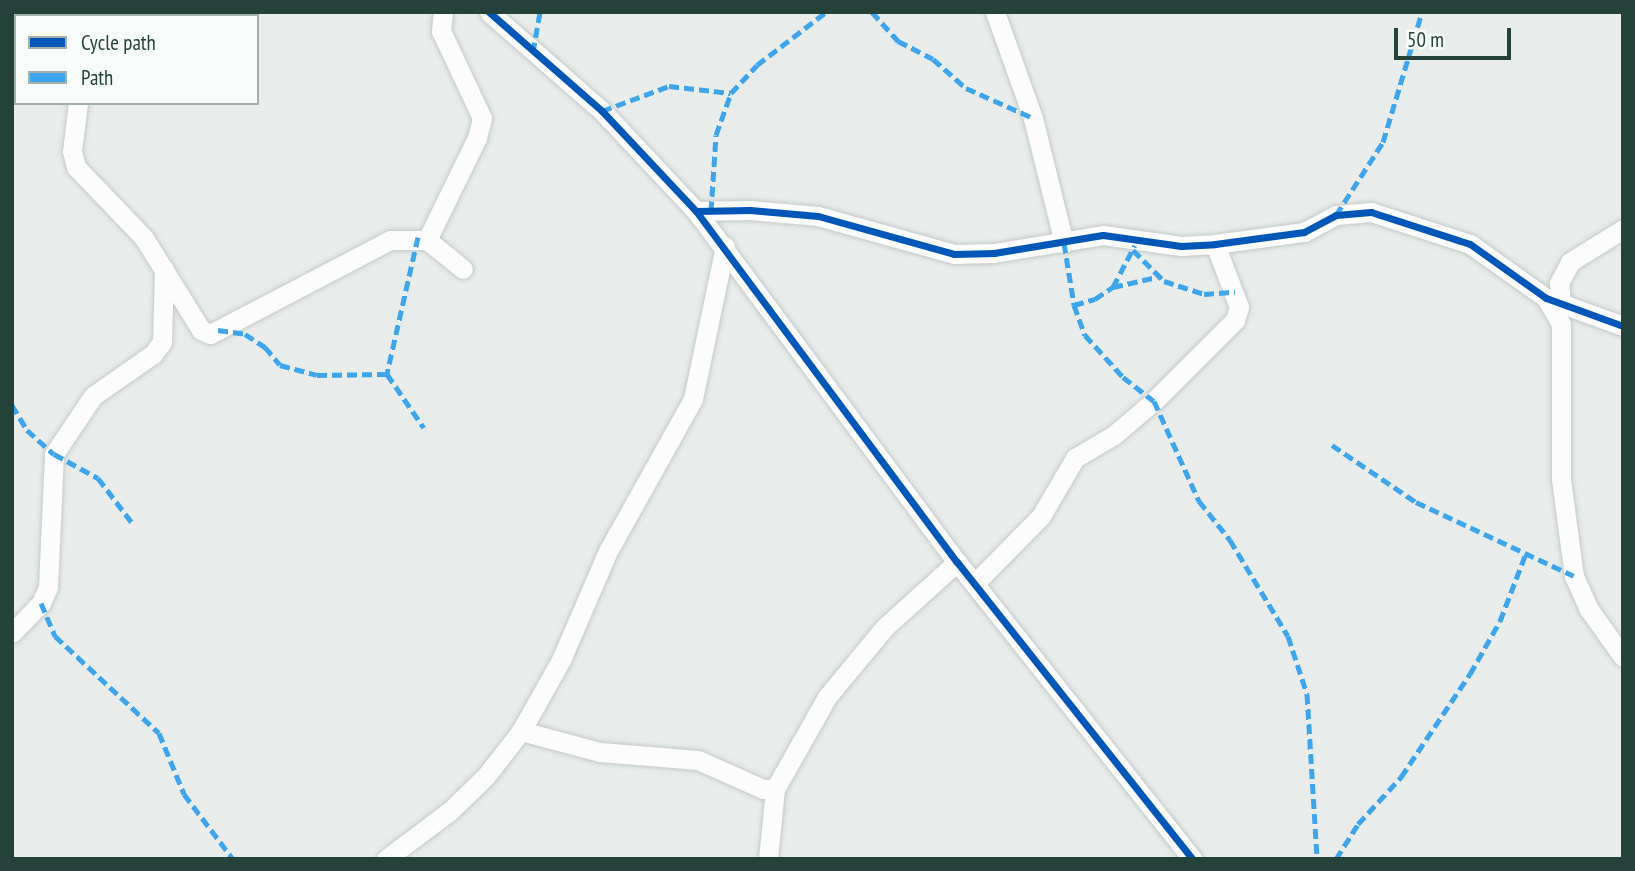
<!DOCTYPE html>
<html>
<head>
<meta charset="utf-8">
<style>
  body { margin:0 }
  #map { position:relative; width:1635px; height:871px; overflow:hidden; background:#e8edeb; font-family:"PT Sans Narrow",sans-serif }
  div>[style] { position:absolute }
  .roads { filter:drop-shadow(0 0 2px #c5cac8) drop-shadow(0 0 2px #c5cac8) }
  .minor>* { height:19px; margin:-9.5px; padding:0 9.5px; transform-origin:9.5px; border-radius:9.5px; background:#fcfcfc }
  .quiet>* { height:5px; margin-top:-2.5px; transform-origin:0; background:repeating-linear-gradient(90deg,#3ea4ec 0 10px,transparent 0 15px) }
  .cycleway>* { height:7px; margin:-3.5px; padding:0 3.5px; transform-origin:3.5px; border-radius:3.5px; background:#0057b8 }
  span { translate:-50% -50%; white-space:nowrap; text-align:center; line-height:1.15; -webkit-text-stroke:7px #f7fbf9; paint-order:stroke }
  .frame { position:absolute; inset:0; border:14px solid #24423a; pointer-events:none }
  .legend { position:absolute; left:14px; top:14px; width:245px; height:91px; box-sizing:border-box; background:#f7fbf9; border:2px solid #a3b1ad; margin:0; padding:9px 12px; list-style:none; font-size:21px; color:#24423a }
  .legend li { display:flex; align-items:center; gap:14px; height:35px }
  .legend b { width:35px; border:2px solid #a3b1ad }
  .scale { position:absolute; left:1394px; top:28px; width:117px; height:32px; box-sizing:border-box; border:4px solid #24423a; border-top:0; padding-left:9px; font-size:21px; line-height:24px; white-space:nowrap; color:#24423a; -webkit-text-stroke:5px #f7fbf9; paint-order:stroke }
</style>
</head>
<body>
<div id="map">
  <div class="roads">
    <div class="minor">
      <i style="left:77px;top:12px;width:4px;rotate:76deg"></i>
      <i style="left:489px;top:12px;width:150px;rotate:41.2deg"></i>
      <i style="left:602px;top:111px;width:137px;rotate:46.8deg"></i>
      <i style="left:696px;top:211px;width:437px;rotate:53.4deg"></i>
      <i style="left:957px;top:562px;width:379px;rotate:51.6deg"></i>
      <i style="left:995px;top:12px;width:113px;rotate:70.3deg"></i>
      <i style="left:1033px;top:118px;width:129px;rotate:76.1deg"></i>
      <i style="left:139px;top:16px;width:4px;rotate:-63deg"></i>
      <i style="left:78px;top:103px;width:48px;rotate:97.1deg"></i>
      <i style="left:72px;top:151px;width:16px;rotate:76deg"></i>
      <i style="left:76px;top:167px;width:98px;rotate:46.2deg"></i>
      <i style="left:144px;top:238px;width:108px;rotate:58.2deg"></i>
      <i style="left:201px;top:330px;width:10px;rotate:24deg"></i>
      <i style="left:210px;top:334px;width:9px;rotate:-27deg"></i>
      <i style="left:218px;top:330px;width:194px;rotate:-27.6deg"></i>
      <i style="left:390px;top:240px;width:37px"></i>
      <i style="left:427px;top:240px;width:46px;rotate:38.9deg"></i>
      <i style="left:696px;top:211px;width:54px;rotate:-1.1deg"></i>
      <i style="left:750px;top:210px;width:68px;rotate:5deg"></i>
      <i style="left:818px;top:216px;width:141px;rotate:15.6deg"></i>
      <i style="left:954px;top:254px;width:40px;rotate:-1.4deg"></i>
      <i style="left:994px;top:253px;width:110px;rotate:-9.4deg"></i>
      <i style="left:1103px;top:235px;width:79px;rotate:8deg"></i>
      <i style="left:1181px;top:246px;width:34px;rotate:-3deg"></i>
      <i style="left:1215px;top:244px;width:90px;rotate:-7.7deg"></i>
      <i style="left:1304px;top:232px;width:36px;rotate:-28deg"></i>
      <i style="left:1336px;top:215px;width:35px;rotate:-5deg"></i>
      <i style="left:1371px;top:212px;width:104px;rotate:17.9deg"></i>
      <i style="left:1470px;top:244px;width:93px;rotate:35.4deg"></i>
      <i style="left:1546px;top:298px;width:82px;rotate:20deg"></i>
      <i style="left:427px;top:240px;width:114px;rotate:-63.9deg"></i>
      <i style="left:477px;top:138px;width:21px;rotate:-76deg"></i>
      <i style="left:482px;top:118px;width:96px;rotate:-115.2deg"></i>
      <i style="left:441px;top:31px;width:19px;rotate:-84deg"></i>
      <i style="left:1546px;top:298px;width:30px;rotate:60deg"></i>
      <i style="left:1561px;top:324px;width:155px;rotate:90deg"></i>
      <i style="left:1561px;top:479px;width:98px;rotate:82.4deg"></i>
      <i style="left:1574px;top:576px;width:35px;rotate:66deg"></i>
      <i style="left:1588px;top:608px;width:60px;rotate:54.5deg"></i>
      <i style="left:1561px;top:304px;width:21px;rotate:-95deg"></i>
      <i style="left:1559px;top:283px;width:24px;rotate:-62deg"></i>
      <i style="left:1570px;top:262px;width:62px;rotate:-31.9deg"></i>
      <i style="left:975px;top:583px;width:94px;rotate:-45.4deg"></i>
      <i style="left:1041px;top:516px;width:67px;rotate:-59.6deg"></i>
      <i style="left:1075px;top:458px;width:45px;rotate:-30.5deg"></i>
      <i style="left:1114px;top:435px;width:52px;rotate:-40.4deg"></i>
      <i style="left:1154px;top:401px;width:115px;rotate:-45deg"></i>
      <i style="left:1235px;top:320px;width:14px;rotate:-73deg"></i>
      <i style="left:1239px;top:307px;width:67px;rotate:-110.9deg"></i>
      <i style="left:12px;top:633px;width:42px;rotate:-46deg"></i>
      <i style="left:41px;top:603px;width:17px;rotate:-66deg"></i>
      <i style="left:48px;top:587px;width:133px;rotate:-87.4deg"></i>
      <i style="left:54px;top:454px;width:70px;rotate:-56.1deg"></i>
      <i style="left:93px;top:396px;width:73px;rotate:-35deg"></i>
      <i style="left:153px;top:354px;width:15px;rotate:-53deg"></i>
      <i style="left:162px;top:342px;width:73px;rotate:-88.4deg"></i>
      <i style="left:521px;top:731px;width:82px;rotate:14.9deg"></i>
      <i style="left:600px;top:752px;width:98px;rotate:4.7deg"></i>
      <i style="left:698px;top:760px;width:71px;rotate:24deg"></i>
      <i style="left:763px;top:789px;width:12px"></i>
      <i style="left:386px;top:859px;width:80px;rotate:-36.9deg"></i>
      <i style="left:450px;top:811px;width:50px;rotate:-44.2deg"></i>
      <i style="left:486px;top:776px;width:57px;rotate:-52.1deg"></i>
      <i style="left:521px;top:731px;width:81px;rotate:-60.6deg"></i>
      <i style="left:561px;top:660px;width:119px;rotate:-66.7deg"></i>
      <i style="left:608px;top:551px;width:174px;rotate:-60.8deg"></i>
      <i style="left:693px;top:399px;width:156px;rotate:-78.2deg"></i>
      <i style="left:768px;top:859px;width:70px;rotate:-84.3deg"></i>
      <i style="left:775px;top:789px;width:106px;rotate:-60.5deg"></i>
      <i style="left:827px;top:697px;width:91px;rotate:-50.4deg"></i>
      <i style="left:885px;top:627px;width:97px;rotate:-42.1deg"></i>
    </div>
  </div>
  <div class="quiet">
    <i style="left:872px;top:12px;width:39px;rotate:48deg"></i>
    <i style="left:898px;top:41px;width:39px;rotate:27deg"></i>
    <i style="left:933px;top:59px;width:44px;rotate:41.3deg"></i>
    <i style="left:966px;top:88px;width:73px;rotate:24.1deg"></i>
    <i style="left:533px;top:52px;width:41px;rotate:-80.1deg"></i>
    <i style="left:602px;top:111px;width:72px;rotate:-20.5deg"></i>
    <i style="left:669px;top:86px;width:62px;rotate:6.4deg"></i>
    <i style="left:711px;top:211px;width:76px;rotate:-86.2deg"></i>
    <i style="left:716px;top:135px;width:45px;rotate:-70.3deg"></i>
    <i style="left:731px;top:93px;width:38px;rotate:-47deg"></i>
    <i style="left:757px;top:65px;width:87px;rotate:-37.5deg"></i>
    <i style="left:1336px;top:215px;width:87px;rotate:-57.2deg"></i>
    <i style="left:1383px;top:142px;width:136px;rotate:-73.3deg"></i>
    <i style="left:418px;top:237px;width:140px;rotate:102.8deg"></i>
    <i style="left:387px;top:374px;width:65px;rotate:55.6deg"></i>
    <i style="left:1064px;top:243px;width:63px;rotate:80.8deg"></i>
    <i style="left:1074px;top:305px;width:32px;rotate:70deg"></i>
    <i style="left:1085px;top:335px;width:57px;rotate:47.9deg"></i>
    <i style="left:1123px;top:377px;width:39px;rotate:38deg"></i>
    <i style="left:1154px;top:401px;width:110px;rotate:65.8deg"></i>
    <i style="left:1199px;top:501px;width:50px;rotate:51.5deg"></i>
    <i style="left:1230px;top:540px;width:112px;rotate:58.9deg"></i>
    <i style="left:1288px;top:636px;width:61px;rotate:71.9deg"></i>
    <i style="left:1307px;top:694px;width:165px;rotate:86.5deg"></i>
    <i style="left:1133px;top:250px;width:44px;rotate:45deg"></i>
    <i style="left:1164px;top:281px;width:42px;rotate:18deg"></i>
    <i style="left:1204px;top:294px;width:31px;rotate:-4deg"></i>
    <i style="left:1113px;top:287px;width:45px;rotate:-12.8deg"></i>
    <i style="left:1074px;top:305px;width:22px;rotate:-16deg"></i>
    <i style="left:1095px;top:299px;width:22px;rotate:-34deg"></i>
    <i style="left:1113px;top:287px;width:47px;rotate:-62.4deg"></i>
    <i style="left:218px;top:330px;width:27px;rotate:8deg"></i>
    <i style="left:245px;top:334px;width:24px;rotate:33deg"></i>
    <i style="left:265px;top:347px;width:23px;rotate:50deg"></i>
    <i style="left:280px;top:365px;width:38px;rotate:15deg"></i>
    <i style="left:317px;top:375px;width:70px;rotate:-0.8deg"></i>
    <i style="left:12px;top:405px;width:29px;rotate:59deg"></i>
    <i style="left:27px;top:430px;width:36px;rotate:42deg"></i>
    <i style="left:54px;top:454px;width:50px;rotate:28.6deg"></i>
    <i style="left:98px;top:478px;width:58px;rotate:52.7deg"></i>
    <i style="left:1332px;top:445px;width:102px;rotate:34.2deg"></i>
    <i style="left:1416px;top:502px;width:174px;rotate:25.1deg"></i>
    <i style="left:41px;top:603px;width:36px;rotate:67deg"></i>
    <i style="left:55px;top:636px;width:142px;rotate:43deg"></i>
    <i style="left:159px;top:733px;width:66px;rotate:67.7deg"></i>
    <i style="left:184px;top:794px;width:81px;rotate:53deg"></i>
    <i style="left:1336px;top:859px;width:41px;rotate:-57.8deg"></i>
    <i style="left:1358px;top:824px;width:64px;rotate:-47.5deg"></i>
    <i style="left:1401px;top:777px;width:124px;rotate:-56.2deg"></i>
    <i style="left:1470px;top:674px;width:61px;rotate:-60.5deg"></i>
    <i style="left:1500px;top:621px;width:70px;rotate:-69deg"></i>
  </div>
  <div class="cycleway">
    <i style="left:489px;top:12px;width:150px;rotate:41.2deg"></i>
    <i style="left:602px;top:111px;width:137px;rotate:46.8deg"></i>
    <i style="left:696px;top:211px;width:437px;rotate:53.4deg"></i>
    <i style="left:957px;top:562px;width:379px;rotate:51.6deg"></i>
    <i style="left:696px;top:211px;width:54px;rotate:-1.1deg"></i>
    <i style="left:750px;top:210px;width:68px;rotate:5deg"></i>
    <i style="left:818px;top:216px;width:141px;rotate:15.6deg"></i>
    <i style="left:954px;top:254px;width:40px;rotate:-1.4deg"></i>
    <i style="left:994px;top:253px;width:110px;rotate:-9.4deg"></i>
    <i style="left:1103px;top:235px;width:79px;rotate:8deg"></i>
    <i style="left:1181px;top:246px;width:34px;rotate:-3deg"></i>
    <i style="left:1215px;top:244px;width:90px;rotate:-7.7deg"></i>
    <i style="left:1304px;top:232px;width:36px;rotate:-28deg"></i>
    <i style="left:1336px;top:215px;width:35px;rotate:-5deg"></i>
    <i style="left:1371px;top:212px;width:104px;rotate:17.9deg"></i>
    <i style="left:1470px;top:244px;width:93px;rotate:35.4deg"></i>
    <i style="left:1546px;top:298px;width:82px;rotate:20deg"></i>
  </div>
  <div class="frame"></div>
  <ul class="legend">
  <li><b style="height:9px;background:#0057b8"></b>Cycle path</li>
  <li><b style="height:9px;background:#3ea4ec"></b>Path</li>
  </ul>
  <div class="scale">50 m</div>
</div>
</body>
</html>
